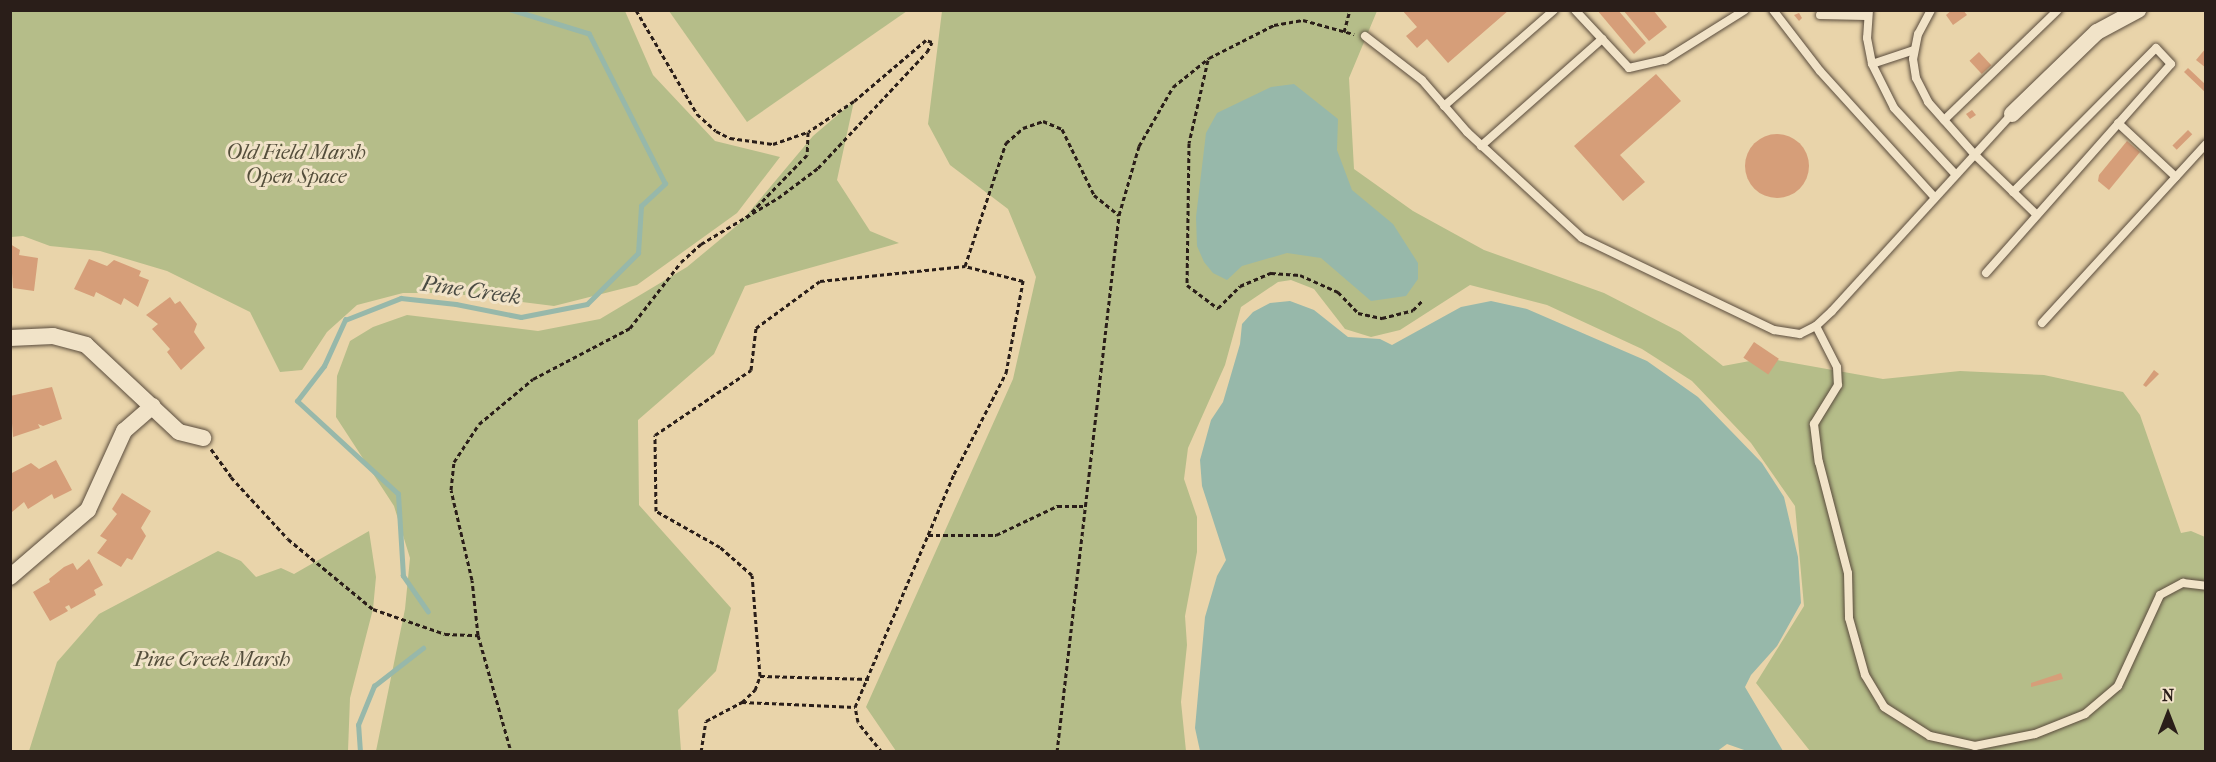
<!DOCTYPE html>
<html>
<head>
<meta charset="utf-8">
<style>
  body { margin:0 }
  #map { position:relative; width:2216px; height:762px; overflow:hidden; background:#e9d4aa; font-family:"IM FELL French Canon",serif }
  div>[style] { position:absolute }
  .green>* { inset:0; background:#b5bd89 }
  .water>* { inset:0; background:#97b8aa }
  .stream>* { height:4.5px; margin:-2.25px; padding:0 2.25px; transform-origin:2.25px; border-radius:2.25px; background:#97b8aa }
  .building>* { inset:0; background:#d69e79; transform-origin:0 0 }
  .round { border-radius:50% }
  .path>* { height:3px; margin-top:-1.5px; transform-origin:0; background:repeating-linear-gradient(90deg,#2a1e19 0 4.5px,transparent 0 7.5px) }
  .roads { filter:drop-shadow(0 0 2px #5a4c3d) drop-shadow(0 0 2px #5a4c3d) }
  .service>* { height:8px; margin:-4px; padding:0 4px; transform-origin:4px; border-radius:4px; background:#f1e3c8 }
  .minor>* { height:16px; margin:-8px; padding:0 8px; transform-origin:8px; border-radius:8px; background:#f1e3c8 }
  span { translate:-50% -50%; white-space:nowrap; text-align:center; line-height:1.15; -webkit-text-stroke:6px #f1e3c8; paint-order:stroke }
  .park-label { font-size:21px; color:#544e3b; font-style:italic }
  .water-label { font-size:22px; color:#4b4c44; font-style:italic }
  .frame { position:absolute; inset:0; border:12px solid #2a1e19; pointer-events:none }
  .north { position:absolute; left:2138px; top:684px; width:60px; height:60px; -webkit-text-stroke:4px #f1e3c8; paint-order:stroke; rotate:0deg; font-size:16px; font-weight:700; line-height:24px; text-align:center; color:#2a1e19 }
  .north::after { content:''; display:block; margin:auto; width:21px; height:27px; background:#2a1e19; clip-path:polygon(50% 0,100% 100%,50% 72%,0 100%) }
</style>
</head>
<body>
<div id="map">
  <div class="green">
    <i style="clip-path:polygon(11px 10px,625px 11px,653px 75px,715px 141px,780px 157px,737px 213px,637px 285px,554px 306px,448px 293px,403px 293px,357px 305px,327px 332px,302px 370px,280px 372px,250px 312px,167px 271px,100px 251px,50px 246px,23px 236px,11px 237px)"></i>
    <i style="clip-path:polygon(669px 11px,907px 11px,747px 122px)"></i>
    <i style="clip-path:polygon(942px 11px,1377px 11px,1349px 78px,1354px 169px,1413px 211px,1484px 250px,1604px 293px,1680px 332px,1723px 366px,1766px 358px,1883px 379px,1960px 371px,2044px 375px,2123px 392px,2140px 415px,2181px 533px,2191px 531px,2205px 537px,2205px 751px,1810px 751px,1756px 683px,1804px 606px,1795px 506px,1751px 443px,1692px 381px,1642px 349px,1547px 305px,1470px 285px,1400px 330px,1371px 337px,1345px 329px,1314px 289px,1291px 280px,1278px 282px,1241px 307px,1225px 365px,1188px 448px,1184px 479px,1197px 517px,1197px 552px,1185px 616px,1187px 645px,1181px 702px,1186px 751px,896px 751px,866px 707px,1013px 379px,1036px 277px,1008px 209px,950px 165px,928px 124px)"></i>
    <i style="clip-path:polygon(854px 101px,837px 180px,870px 231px,899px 243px,745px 286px,714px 354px,638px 420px,639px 505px,731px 608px,716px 671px,678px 710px,681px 751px,376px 751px,405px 609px,410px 558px,394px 506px,336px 417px,337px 376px,350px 341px,373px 327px,407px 315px,538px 331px,600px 319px,687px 267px,740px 223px,813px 136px)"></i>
    <i style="clip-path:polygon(369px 531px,376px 577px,373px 609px,350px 698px,348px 751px,29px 751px,57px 662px,99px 614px,218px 551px,241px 561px,256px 577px,281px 568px,294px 574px)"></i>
  </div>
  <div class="water">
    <i style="clip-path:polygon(1294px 84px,1338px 119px,1337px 150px,1352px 190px,1393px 224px,1418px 263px,1418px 279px,1406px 296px,1371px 301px,1321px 258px,1287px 253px,1242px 266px,1227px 280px,1213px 273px,1204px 262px,1197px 246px,1196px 217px,1206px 133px,1217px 113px,1271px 87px)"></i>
    <i style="clip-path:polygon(1290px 301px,1314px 310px,1348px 337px,1380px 339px,1392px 345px,1461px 307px,1491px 301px,1527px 309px,1647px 361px,1698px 397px,1762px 463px,1784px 497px,1798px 557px,1801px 603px,1777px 646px,1751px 675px,1745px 687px,1783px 751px,1747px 751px,1727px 744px,1716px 752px,1200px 751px,1195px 728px,1205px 617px,1217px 576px,1226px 560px,1202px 486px,1200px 460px,1211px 420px,1223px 402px,1240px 344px,1242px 324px,1253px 312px,1270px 303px)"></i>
  </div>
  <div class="stream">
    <i style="left:428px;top:612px;width:44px;rotate:-124.8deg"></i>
    <i style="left:403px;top:576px;width:82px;rotate:-93.5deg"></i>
    <i style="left:398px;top:494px;width:137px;rotate:-137.4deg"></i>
    <i style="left:297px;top:401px;width:44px;rotate:-52.4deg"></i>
    <i style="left:324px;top:366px;width:51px;rotate:-65.5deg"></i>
    <i style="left:345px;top:320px;width:60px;rotate:-21.4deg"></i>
    <i style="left:401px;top:298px;width:55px;rotate:6.2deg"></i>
    <i style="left:456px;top:304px;width:66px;rotate:11.3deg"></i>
    <i style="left:521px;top:317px;width:67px;rotate:-11.1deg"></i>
    <i style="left:587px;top:304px;width:72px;rotate:-45deg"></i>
    <i style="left:638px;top:253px;width:47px;rotate:-86.3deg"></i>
    <i style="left:641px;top:206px;width:33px;rotate:-43deg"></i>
    <i style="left:665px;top:184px;width:168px;rotate:-116.9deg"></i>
    <i style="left:589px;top:34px;width:82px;rotate:-162.9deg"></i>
    <i style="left:360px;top:752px;width:27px;rotate:-94deg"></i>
    <i style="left:358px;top:725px;width:42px;rotate:-67.7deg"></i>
    <i style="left:374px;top:686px;width:62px;rotate:-37.8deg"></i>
  </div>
  <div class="building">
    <i style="clip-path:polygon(1402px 10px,1509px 10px,1448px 63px,1427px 39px,1417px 48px,1406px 36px,1417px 27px)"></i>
    <i style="clip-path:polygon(1597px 10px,1618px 10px,1646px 43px,1634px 54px)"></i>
    <i style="clip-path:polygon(1623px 10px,1653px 10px,1667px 27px,1649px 41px)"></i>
    <i style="clip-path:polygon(1952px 10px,1963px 10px,1967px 15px,1953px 25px,1946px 15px)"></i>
    <i style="clip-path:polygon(1799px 13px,1802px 18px,1799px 21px,1794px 15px)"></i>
    <i style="clip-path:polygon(2206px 48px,2206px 68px,2196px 60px)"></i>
    <i style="left:1979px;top:52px;width:18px;height:13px;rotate:47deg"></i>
    <i style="clip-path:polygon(2188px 68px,2206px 85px,2206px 93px,2184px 72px)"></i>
    <i style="clip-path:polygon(1656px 74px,1681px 101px,1620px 155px,1645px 182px,1623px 201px,1574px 146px)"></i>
    <i style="clip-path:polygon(1972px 110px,1976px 115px,1970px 119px,1966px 114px)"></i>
    <i style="left:2188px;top:130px;width:6px;height:22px;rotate:45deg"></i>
    <i class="round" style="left:1745px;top:134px;width:64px;height:64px"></i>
    <i style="clip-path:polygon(2127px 141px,2140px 152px,2109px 190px,2098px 181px,2099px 175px)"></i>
    <i style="clip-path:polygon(10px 244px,20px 250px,19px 255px,38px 258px,34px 291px,13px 288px)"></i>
    <i style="clip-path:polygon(89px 259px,107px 266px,114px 260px,141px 271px,139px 276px,149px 280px,138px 307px,124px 298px,121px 305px,96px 292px,94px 297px,74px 289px)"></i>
    <i style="clip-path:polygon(170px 297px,175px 304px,180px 301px,197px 324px,194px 332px,205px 348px,181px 370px,167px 352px,170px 349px,152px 329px,158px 324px,146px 315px)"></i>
    <i style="left:1754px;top:342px;width:30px;height:19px;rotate:34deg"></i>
    <i style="clip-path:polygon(2154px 370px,2159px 374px,2146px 387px,2143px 385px)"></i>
    <i style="clip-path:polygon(52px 387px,62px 419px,43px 426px,38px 424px,40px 428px,13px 437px,10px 396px)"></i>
    <i style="clip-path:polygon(56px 460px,72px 490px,54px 499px,52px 494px,28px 509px,24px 502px,12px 512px,10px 474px,31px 463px,39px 469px)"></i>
    <i style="clip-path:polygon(122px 493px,151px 511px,141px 528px,146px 536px,132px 560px,127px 558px,121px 567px,97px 553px,107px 540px,100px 536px,117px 514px,112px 509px)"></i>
    <i style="clip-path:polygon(89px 559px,103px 585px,94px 590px,96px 595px,71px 609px,69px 605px,65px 607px,68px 611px,50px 621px,33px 592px,50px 582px,49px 579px,64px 567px,73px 563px,77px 570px)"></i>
    <i style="clip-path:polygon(2061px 673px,2063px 679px,2031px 687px,2031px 683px)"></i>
  </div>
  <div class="path">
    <i style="left:636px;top:10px;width:121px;rotate:59.6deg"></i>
    <i style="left:697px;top:114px;width:25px;rotate:42deg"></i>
    <i style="left:716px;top:131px;width:16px;rotate:27deg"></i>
    <i style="left:730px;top:138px;width:43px;rotate:7.9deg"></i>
    <i style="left:773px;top:144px;width:37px;rotate:-19deg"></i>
    <i style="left:808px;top:132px;width:23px;rotate:92deg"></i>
    <i style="left:807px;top:155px;width:88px;rotate:134.1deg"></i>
    <i style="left:1344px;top:32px;width:23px;rotate:-75deg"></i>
    <i style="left:1208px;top:60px;width:85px;rotate:102.9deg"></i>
    <i style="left:1189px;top:143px;width:142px;rotate:90.8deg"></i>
    <i style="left:1187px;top:285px;width:39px;rotate:37deg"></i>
    <i style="left:1218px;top:308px;width:31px;rotate:-45deg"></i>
    <i style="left:1240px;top:286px;width:34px;rotate:-23deg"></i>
    <i style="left:1271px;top:273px;width:29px;rotate:4deg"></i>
    <i style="left:1300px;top:275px;width:42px;rotate:24.1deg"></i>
    <i style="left:1338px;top:292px;width:29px;rotate:46deg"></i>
    <i style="left:1358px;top:313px;width:25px;rotate:12deg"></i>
    <i style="left:1382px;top:318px;width:32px;rotate:-14deg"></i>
    <i style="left:1413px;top:310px;width:13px;rotate:-45deg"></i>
    <i style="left:211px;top:449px;width:34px;rotate:54deg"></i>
    <i style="left:231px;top:477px;width:84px;rotate:47.4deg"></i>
    <i style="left:288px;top:539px;width:110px;rotate:39.5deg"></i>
    <i style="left:373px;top:609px;width:76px;rotate:19.1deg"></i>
    <i style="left:445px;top:634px;width:33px;rotate:2deg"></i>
    <i style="left:478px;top:635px;width:122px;rotate:74.2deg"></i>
    <i style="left:928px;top:535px;width:68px"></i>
    <i style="left:996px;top:535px;width:68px;rotate:-25.4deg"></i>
    <i style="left:1057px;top:506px;width:26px"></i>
    <i style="left:478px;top:635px;width:55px;rotate:-96.2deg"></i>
    <i style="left:472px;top:580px;width:92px;rotate:-103.1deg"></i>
    <i style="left:451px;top:490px;width:28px;rotate:-84deg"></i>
    <i style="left:454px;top:462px;width:45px;rotate:-56.7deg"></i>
    <i style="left:479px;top:424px;width:70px;rotate:-39.8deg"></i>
    <i style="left:533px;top:379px;width:110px;rotate:-27.7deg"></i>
    <i style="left:630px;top:328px;width:83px;rotate:-52.3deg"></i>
    <i style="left:681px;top:262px;width:27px;rotate:-42deg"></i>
    <i style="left:701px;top:244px;width:90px;rotate:-30.9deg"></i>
    <i style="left:778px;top:198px;width:50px;rotate:-36.9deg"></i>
    <i style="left:818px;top:168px;width:159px;rotate:-46.8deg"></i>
    <i style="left:927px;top:52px;width:11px;rotate:-63deg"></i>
    <i style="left:932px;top:42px;width:6px;rotate:-162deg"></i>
    <i style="left:926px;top:40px;width:94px;rotate:139.7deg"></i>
    <i style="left:854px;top:101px;width:55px;rotate:146deg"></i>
    <i style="left:760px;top:676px;width:109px;rotate:1.6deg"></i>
    <i style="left:742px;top:702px;width:113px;rotate:2.5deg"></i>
    <i style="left:701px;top:752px;width:31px;rotate:-81deg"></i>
    <i style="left:706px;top:721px;width:41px;rotate:-27.8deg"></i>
    <i style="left:742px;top:702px;width:18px;rotate:-43deg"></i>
    <i style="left:755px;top:690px;width:15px;rotate:-70deg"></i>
    <i style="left:760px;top:676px;width:101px;rotate:-94.5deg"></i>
    <i style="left:752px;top:575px;width:43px;rotate:-138.8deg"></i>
    <i style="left:720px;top:547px;width:73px;rotate:-150.6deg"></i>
    <i style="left:656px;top:511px;width:76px;rotate:-90.8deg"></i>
    <i style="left:655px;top:435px;width:116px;rotate:-34.1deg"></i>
    <i style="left:751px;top:370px;width:42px;rotate:-83.2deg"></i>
    <i style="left:756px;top:328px;width:79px;rotate:-36.3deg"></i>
    <i style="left:820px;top:281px;width:146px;rotate:-5.9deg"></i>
    <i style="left:965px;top:266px;width:130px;rotate:-71.6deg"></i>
    <i style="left:1006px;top:143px;width:23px;rotate:-41deg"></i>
    <i style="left:1023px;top:128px;width:21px;rotate:-19deg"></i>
    <i style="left:1043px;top:121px;width:21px;rotate:23deg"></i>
    <i style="left:1062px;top:129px;width:73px;rotate:64.1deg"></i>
    <i style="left:1094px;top:195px;width:32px;rotate:39deg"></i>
    <i style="left:882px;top:752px;width:38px;rotate:-129deg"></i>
    <i style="left:858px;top:722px;width:15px;rotate:-101deg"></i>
    <i style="left:855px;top:707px;width:253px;rotate:-67deg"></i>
    <i style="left:954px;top:474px;width:114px;rotate:-62.8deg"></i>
    <i style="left:1006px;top:373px;width:94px;rotate:-79.5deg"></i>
    <i style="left:1023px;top:281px;width:60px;rotate:-165.5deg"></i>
    <i style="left:1057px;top:752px;width:541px;rotate:-83.41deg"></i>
    <i style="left:1119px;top:215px;width:72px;rotate:-73.8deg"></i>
    <i style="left:1139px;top:146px;width:68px;rotate:-60deg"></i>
    <i style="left:1173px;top:87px;width:46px;rotate:-38.9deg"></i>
    <i style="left:1209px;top:58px;width:73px;rotate:-26.9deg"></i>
    <i style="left:1274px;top:25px;width:29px;rotate:-10deg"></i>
    <i style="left:1303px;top:20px;width:53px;rotate:15.4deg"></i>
  </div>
  <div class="roads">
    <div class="service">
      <i style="left:1575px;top:10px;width:79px;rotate:47deg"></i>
      <i style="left:1629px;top:68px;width:37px;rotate:-13deg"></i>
      <i style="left:1665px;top:60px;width:94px;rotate:-32deg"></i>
      <i style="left:1773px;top:10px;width:77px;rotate:52.4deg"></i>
      <i style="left:1820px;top:71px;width:171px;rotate:47.8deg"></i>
      <i style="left:1869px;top:10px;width:28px;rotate:94deg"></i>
      <i style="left:1867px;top:38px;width:26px;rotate:79deg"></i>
      <i style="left:1872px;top:64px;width:49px;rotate:63.4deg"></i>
      <i style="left:1894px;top:108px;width:91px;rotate:47.2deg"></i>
      <i style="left:1931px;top:10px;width:27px;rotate:118deg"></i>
      <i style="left:1918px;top:34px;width:25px;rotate:101deg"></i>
      <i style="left:1913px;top:59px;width:19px;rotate:81deg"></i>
      <i style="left:1916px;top:78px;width:27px;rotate:63deg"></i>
      <i style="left:1928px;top:102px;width:71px;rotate:48.4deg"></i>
      <i style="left:1975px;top:155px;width:86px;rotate:44.1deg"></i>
      <i style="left:1820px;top:15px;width:46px;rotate:1.2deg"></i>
      <i style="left:1365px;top:36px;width:72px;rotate:37.7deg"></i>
      <i style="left:1422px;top:80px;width:69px;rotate:49.1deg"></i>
      <i style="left:1467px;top:132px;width:156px;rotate:42.7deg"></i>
      <i style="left:1582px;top:238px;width:213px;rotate:25.6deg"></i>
      <i style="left:1774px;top:330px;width:26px;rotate:9deg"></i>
      <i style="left:1800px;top:334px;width:18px;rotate:-27deg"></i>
      <i style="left:1816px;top:326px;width:22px;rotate:-43deg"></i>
      <i style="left:1832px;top:311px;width:267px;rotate:-47.6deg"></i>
      <i style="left:1872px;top:64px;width:44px;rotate:-18.4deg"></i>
      <i style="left:1444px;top:106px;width:146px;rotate:-41.1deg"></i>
      <i style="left:1944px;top:120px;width:158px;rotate:-44deg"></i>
      <i style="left:2118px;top:123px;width:79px;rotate:43deg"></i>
      <i style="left:1481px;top:146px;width:162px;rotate:-41.5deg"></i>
      <i style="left:1986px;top:273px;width:279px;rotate:-48.5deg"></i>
      <i style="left:2171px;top:64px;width:22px;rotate:-133deg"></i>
      <i style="left:2156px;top:48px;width:203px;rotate:134.8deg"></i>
      <i style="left:2042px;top:323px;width:243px;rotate:-47.5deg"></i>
      <i style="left:1816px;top:326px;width:46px;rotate:62.9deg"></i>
      <i style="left:1837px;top:367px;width:18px;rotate:87deg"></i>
      <i style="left:1838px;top:385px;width:46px;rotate:121.6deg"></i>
      <i style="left:1814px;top:424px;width:38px;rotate:83deg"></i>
      <i style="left:1819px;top:462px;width:115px;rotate:75.4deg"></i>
      <i style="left:1848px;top:573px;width:45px;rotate:88.7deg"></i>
      <i style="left:1849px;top:618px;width:59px;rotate:74.3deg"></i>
      <i style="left:1865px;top:675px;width:37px;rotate:59deg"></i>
      <i style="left:1884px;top:707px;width:54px;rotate:32.2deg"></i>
      <i style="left:1930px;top:736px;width:46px;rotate:12.5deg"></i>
      <i style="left:1975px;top:746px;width:61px;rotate:-11.3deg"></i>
      <i style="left:2035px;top:734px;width:54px;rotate:-21.8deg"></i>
      <i style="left:2085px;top:714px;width:43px;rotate:-40.3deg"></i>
      <i style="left:2118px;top:686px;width:100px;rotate:-65.2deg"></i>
      <i style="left:2160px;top:595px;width:26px;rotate:-28deg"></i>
      <i style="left:2183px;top:583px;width:23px;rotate:7deg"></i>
    </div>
    <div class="minor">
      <i style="left:2012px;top:114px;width:118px;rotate:-44deg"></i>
      <i style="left:2097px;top:32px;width:47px;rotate:-28.2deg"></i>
      <i style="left:10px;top:338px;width:43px;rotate:-2.7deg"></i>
      <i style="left:53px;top:336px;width:34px;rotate:15deg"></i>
      <i style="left:86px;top:345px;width:127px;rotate:43.1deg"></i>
      <i style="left:179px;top:432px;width:25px;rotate:14deg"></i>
      <i style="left:10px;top:577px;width:103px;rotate:-40.7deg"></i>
      <i style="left:88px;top:510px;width:87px;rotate:-65.5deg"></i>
      <i style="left:124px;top:431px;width:38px;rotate:-41deg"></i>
    </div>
  </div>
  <div class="park-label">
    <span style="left:296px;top:164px">Old Field Marsh<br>Open Space</span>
    <span style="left:212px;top:659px">Pine Creek Marsh</span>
  </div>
  <div class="water-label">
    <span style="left:471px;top:291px;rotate:8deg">Pine Creek</span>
  </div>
  <div class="frame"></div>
  <div class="north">N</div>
</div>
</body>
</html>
